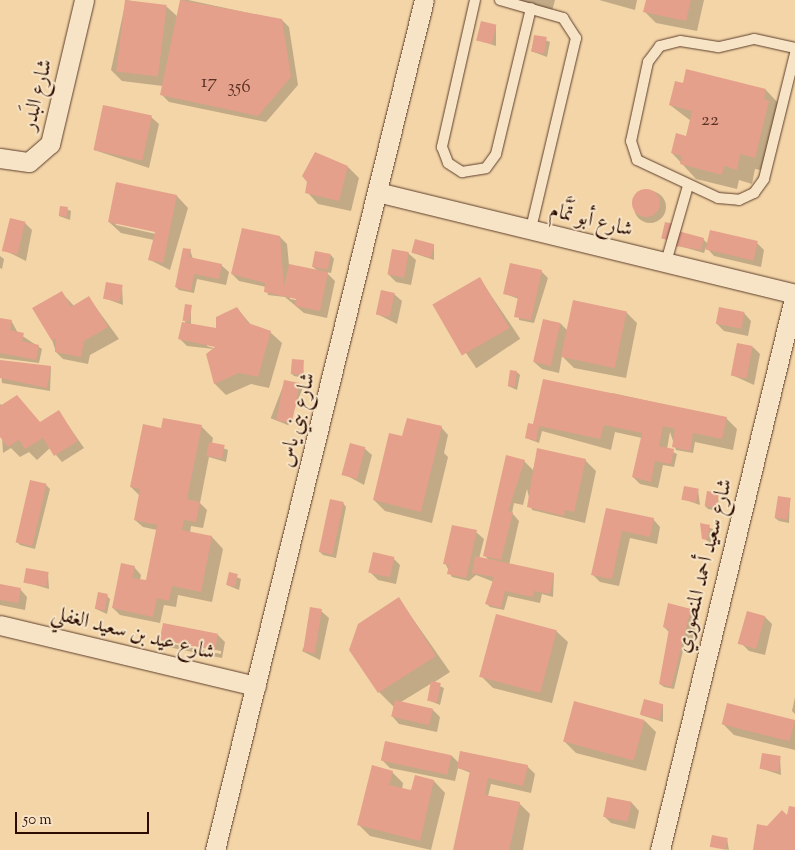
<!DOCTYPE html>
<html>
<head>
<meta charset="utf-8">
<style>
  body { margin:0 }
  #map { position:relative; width:795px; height:850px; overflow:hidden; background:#f3d5a8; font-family:"Sorts Mill Goudy",Amiri,serif }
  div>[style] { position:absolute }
  .shadow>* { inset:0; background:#0003; transform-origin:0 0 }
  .round { border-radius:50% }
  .building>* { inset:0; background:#e4a08b; transform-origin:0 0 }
  .roads { filter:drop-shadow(0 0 1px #5e3e2b) drop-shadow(0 0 1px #5e3e2b) }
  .service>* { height:10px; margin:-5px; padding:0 5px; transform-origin:5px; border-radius:5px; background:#f7e4c6 }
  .minor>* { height:19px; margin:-9.5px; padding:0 9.5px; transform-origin:9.5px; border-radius:9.5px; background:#f7e4c6 }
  span { translate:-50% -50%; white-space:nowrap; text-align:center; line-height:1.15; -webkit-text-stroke:4px #f7e4c6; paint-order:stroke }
  .number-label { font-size:19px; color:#5a3124 }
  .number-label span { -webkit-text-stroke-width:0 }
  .street-label { font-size:21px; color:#2c0c01 }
  .scale { position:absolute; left:15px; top:812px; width:134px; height:22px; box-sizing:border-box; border:2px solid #2c0c01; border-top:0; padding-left:6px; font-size:15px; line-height:18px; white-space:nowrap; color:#2c0c01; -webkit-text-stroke:4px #f7e4c6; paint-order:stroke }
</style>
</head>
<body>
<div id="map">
  <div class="shadow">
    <i style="clip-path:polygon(126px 0,167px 7px,178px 17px,181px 0,188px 0,282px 20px,289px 27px,298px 85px,266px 122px,169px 102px,161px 94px,163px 86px,122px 81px,111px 70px)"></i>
    <i style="clip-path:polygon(517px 0,555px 0,552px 11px)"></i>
    <i style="clip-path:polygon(599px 0,637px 0,635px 10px)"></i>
    <i style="clip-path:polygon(647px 0,704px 0,697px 31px,656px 23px,644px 11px)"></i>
    <i style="clip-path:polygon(496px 26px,496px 46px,478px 40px)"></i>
    <i style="clip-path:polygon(535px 36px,550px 42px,547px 57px,531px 51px)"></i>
    <i style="clip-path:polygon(766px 90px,780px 105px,770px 172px,755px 169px,752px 184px,739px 180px,737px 189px,696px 179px,672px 153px,687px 137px,691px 121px,670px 105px)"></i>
    <i style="clip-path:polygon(151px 117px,159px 124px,149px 168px,94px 150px)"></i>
    <i style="clip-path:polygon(348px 167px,359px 178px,351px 211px,318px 204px,307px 192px)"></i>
    <i style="clip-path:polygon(evenodd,117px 184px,177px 196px,188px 208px,170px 270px,150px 260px,154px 240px,121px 233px,109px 222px,117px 184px,116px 223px,156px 231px,156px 234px,116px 225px,116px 223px)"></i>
    <i class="round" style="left:634px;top:191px;width:32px;height:32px"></i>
    <i style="clip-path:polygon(61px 207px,71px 211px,70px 220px,59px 216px)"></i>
    <i style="clip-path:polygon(25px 223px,32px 230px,26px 261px,4px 250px)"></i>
    <i style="clip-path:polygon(evenodd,280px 237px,287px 244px,289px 265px,318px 271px,313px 267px,331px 255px,334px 259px,331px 273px,326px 272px,335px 281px,327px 318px,304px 313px,285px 297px,268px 295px,266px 287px,239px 281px,232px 274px,280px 237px,290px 296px,302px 301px,290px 299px,290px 296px)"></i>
    <i style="clip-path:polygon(703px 239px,708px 244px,757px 243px,764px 250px,761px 267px,714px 256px,706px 247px,704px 253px,676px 245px)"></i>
    <i style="clip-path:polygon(434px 245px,434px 260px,413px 253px)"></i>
    <i style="clip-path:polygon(190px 250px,193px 259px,221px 265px,229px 272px,226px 285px,197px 279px,194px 293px,179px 290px,176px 287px)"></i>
    <i style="clip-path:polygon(408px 253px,416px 260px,411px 285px,396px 282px,389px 275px)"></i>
    <i style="clip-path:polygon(0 256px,4px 259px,2px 269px,0 268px)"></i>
    <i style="clip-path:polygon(541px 271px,548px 278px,534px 323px,519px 320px,519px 299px,505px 294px)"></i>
    <i style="left:480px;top:279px;width:72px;height:53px;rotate:56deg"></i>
    <i style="clip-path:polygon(122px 287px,123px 305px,104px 298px)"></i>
    <i style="clip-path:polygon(61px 292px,74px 306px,89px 298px,119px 339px,90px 355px,88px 364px,63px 359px,56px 352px,52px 340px)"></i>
    <i style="clip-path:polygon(394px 294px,402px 301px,397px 324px,377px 314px)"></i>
    <i style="clip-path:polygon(evenodd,191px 307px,191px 325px,216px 330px,237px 308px,252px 326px,270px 332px,282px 343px,269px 388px,251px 384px,226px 395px,215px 384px,207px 354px,214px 349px,187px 346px,179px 338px,191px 307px,207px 344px,221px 347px,220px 350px,207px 346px,207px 344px)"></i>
    <i style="clip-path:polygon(626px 312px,637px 323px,626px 378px,574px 368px,562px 356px,559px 373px,542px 369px,534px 362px,544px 320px,561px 324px,568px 331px)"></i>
    <i style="clip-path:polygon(744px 313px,751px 321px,748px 336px,724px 331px,717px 324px)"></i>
    <i style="clip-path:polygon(0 319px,12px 322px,18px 333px,42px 349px,39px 363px,0 358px)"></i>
    <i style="clip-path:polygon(753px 347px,760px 354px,754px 385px,732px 375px)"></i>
    <i style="clip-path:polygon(0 361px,51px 367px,50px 391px,2px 383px)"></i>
    <i style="clip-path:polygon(303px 362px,304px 378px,294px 376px,291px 373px)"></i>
    <i style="clip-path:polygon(517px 372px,520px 375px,517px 390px,508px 386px)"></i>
    <i style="left:285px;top:381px;width:19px;height:40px;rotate:21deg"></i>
    <i style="clip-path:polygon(612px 393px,726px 418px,737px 429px,733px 450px,695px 442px,693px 453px,676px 450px,670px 432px,667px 449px,677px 454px,674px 467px,663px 465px,658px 488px,640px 484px,633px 477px,642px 438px,615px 432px,611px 450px,542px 431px,539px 443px,526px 438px,535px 424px)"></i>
    <i style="clip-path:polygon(0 404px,40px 424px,59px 412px,84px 448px,62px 462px,50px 448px,37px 460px,29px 452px,20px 457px,11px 448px,3px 453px)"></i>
    <i style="clip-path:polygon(202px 427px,213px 438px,212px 444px,228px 450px,226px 462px,209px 457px,200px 503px,207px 510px,203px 528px,191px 526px,190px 533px,212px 537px,223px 549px,212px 602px,178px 595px,176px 607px,164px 605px,160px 623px,120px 615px,113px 608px,134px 567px,141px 575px,140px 580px,147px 582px,157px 530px,143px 527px,135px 520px,140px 496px,131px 487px,162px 430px)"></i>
    <i style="clip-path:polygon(441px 427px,448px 435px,444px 453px,448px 457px,432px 523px,385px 511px,374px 500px,406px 438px)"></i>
    <i style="clip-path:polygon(364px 448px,372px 455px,364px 485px,344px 474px)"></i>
    <i style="clip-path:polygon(538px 450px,585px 460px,596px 471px,585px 523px,532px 510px,527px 489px,523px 505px,514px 503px,512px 513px,519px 521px,509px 565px,554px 575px,553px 597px,542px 594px,540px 603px,508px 596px,504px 610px,490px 607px,487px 604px,490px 589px,495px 590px,494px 582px,476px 575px,469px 581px,452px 577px,445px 563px,476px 532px,484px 539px,479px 559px,490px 561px,485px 556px,524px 461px,533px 470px)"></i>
    <i style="clip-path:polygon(46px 485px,50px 489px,35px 549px,20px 545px,17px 542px)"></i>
    <i style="clip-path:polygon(698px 490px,700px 505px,683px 499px)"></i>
    <i style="clip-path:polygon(718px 494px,719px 511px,708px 509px,705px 506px)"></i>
    <i style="clip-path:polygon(790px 499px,789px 523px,779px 521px,775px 518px)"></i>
    <i style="clip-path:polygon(343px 503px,346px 507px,336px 558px,323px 555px,320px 552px)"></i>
    <i style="clip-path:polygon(607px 509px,653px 519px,660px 527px,657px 544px,630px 538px,619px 586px,600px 582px,592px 574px)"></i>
    <i style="clip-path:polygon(702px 525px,713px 529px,711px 543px,703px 538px)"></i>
    <i style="clip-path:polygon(393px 558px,400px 565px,396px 584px,378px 580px,370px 572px)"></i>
    <i style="clip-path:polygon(48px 573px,49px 589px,25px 582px)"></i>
    <i style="clip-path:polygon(230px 574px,241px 579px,239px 590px,227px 585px)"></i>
    <i style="clip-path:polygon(0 585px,20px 589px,27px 597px,25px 610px,0 605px)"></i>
    <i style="clip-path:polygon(107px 596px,110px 599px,107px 614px,96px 609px)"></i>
    <i style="clip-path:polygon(399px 599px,450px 672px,433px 683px,444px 688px,440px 705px,428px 700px,432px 683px,401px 702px,433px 710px,440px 717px,437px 732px,399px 724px,392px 716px,394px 707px,379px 692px)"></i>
    <i style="clip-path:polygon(691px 610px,698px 617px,693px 639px,686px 638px,674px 689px,664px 687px,660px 684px,670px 633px,664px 627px)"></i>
    <i style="clip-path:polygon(321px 611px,329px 618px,320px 660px,302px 651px)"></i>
    <i style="clip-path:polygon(765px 617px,772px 624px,765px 655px,749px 651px,741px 643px)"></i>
    <i style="clip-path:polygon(556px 631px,568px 642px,552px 703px,493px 688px,482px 677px)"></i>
    <i style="clip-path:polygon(evenodd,218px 635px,225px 642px,222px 658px,168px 647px,161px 640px,218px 635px,168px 641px,221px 651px,221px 654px,168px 643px,168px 641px)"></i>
    <i style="clip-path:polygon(795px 697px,795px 714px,792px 711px)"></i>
    <i style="clip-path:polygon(663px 705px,663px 722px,641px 715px)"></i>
    <i style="clip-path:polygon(645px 721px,656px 732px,646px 771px,576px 753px,565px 742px)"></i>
    <i style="clip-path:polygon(795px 721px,795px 750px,734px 735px,723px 724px)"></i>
    <i style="clip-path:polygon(452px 756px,459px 763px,527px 766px,535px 774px,531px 793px,491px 784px,488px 796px,519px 803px,530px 814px,523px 850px,455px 850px,471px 773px,458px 768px,455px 781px,390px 768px,382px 760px)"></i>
    <i style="clip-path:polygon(780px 757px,781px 775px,760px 768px)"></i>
    <i style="clip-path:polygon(392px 772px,403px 783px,402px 790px,412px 792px,416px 777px,434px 781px,445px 793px,431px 850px,370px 836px,359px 825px)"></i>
    <i style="clip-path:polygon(608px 798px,632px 803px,639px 811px,635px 829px,611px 823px,604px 816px)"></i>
    <i style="clip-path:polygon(727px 839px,729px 850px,711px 846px)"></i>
  </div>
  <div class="building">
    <i style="left:125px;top:0;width:42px;height:72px;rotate:7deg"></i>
    <i style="clip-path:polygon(180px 0,282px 19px,291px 77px,258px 116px,160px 95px)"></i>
    <i style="clip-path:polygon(646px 0,691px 0,686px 21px,643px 12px)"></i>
    <i style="left:481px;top:21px;width:16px;height:20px;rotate:14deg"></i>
    <i style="left:534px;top:35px;width:13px;height:17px;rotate:9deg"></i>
    <i style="clip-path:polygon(686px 69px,766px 89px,764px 99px,769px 101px,755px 158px,740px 154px,737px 170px,724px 166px,722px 175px,680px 164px,682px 156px,671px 153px,676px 133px,686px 136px,692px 111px,669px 105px,675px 81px,683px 83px)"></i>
    <i style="left:103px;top:105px;width:50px;height:46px;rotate:12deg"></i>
    <i style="clip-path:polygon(315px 152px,348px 166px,339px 201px,305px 193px,307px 182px,302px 176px)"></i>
    <i style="clip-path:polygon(116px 182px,177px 195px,163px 263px,148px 260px,155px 232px,108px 222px)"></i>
    <i class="round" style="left:632px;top:189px;width:28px;height:28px"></i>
    <i style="left:60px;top:206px;width:8px;height:10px;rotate:7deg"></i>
    <i style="left:10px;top:218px;width:16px;height:34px;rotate:14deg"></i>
    <i style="left:665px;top:222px;width:9px;height:17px;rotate:13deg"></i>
    <i style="clip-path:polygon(242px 228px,280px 236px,284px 287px,289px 264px,328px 272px,320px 311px,295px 306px,296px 299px,264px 292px,265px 283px,231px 274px)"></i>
    <i style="left:710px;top:230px;width:49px;height:20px;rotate:13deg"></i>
    <i style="clip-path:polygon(678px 231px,704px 238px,701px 250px,675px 246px)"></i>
    <i style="left:415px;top:239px;width:20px;height:14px;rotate:15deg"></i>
    <i style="clip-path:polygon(183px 248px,191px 249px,189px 257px,222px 264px,219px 279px,194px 274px,191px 291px,175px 287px)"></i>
    <i style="left:392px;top:249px;width:17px;height:26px;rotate:10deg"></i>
    <i style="left:315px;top:251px;width:16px;height:16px;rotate:11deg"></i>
    <i style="clip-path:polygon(510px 263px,542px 270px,531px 320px,514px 317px,518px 297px,503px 294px)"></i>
    <i style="left:480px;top:277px;width:59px;height:55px;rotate:60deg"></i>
    <i style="left:106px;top:282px;width:17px;height:17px;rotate:10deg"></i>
    <i style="left:381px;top:290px;width:14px;height:25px;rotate:12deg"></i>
    <i style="clip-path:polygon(62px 291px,71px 307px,89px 296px,108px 327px,84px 341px,81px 357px,55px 352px,56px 338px,52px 341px,32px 308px)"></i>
    <i style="left:573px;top:300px;width:55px;height:58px;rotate:12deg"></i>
    <i style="left:185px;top:304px;width:7px;height:17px;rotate:8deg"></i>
    <i style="clip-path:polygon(237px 307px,248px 323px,271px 331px,258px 377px,239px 373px,214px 384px,206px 354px,215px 347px,178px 339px,182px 322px,216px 328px,216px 317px)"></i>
    <i style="left:719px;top:307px;width:26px;height:17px;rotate:11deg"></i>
    <i style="clip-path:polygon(0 318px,12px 320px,10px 330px,24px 333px,22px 341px,39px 345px,36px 360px,0 353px)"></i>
    <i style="left:543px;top:319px;width:18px;height:44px;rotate:13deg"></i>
    <i style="left:737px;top:343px;width:16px;height:33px;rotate:11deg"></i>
    <i style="left:292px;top:359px;width:12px;height:15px;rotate:5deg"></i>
    <i style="clip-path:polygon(0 360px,51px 366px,47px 388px,0 378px)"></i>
    <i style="left:510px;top:370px;width:7px;height:16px;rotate:8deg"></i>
    <i style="clip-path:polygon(543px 379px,727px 417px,722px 439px,693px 433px,690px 451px,672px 447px,675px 429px,663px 426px,659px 446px,674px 449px,671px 464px,655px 461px,651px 482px,632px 477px,642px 433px,604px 425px,600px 439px,539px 426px,536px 441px,525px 438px,528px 423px,533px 424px)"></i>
    <i style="left:284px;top:380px;width:16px;height:41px;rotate:11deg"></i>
    <i style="clip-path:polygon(17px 395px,40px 422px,59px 410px,78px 441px,54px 456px,43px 438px,25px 449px,19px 440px,8px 447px,0 437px,0 406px)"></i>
    <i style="clip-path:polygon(163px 418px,202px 425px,187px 499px,200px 502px,196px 522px,184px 520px,182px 530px,212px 536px,201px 592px,172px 586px,169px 601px,157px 598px,153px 617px,112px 608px,121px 563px,135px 566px,132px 578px,146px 580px,157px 525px,134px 520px,140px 489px,130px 487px,143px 424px,161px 428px)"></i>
    <i style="clip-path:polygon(407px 418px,442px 426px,421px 512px,373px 500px,389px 433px,402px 436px)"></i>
    <i style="left:209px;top:442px;width:16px;height:14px;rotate:11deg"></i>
    <i style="left:350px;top:443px;width:16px;height:33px;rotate:15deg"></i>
    <i style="clip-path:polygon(537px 448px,586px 459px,574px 512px,565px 510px,564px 516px,527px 507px)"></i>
    <i style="clip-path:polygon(506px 455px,525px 460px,508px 511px,513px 512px,501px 560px,483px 556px)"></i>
    <i style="left:30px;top:480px;width:17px;height:64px;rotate:13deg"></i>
    <i style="left:684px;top:486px;width:15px;height:14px;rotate:11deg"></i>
    <i style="left:707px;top:491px;width:12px;height:15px;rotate:9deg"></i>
    <i style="left:778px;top:496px;width:13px;height:22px;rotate:9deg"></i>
    <i style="left:330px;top:499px;width:14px;height:54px;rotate:12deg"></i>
    <i style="clip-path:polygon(606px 508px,654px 518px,650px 537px,622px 531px,612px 579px,591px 575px)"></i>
    <i style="clip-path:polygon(700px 523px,710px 525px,707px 540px,702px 539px)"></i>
    <i style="clip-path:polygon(452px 525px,477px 530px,466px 578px,447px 574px,449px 565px,443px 564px)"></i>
    <i style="left:373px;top:552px;width:22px;height:21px;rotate:13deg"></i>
    <i style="clip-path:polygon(475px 556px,554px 573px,550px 594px,534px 591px,533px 597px,505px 591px,501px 608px,485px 604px,494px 577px,472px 573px)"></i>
    <i style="left:26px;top:568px;width:23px;height:15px;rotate:10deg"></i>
    <i style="left:229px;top:572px;width:9px;height:13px;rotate:13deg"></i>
    <i style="clip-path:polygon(0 584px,21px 588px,18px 603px,0 600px)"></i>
    <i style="left:98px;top:592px;width:10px;height:17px;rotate:11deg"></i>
    <i style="clip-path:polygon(399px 597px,436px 656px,378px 693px,349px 650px,358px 624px)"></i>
    <i style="clip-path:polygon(668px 603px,691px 609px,671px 687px,659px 684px,669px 629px,663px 627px)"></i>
    <i style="left:310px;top:607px;width:12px;height:45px;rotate:9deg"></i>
    <i style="left:747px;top:611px;width:19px;height:34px;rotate:16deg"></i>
    <i style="left:496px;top:614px;width:63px;height:65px;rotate:15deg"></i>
    <i style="left:163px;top:623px;width:56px;height:17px;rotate:11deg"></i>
    <i style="left:431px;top:681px;width:10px;height:20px;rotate:11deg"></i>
    <i style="left:644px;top:699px;width:20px;height:16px;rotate:15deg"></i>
    <i style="left:395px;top:700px;width:39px;height:17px;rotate:13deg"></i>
    <i style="left:574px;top:701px;width:73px;height:42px;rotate:15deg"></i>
    <i style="left:727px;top:703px;width:70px;height:22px;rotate:14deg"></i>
    <i style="left:385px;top:741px;width:68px;height:20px;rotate:12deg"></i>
    <i style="clip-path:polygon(460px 751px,528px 765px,523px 786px,488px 778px,485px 795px,520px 802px,509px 850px,453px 850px,470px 771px,457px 768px)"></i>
    <i style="left:762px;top:753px;width:19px;height:16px;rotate:9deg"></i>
    <i style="clip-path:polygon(372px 765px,393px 771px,389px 785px,411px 790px,415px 775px,434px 780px,420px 841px,357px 825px)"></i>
    <i style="left:607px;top:797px;width:25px;height:20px;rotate:11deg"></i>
    <i style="clip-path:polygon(789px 806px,795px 807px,795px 850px,753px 850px,757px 824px,767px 826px,782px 810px,787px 815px)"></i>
    <i style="left:712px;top:835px;width:16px;height:12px;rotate:11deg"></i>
  </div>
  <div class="roads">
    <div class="service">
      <i style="left:475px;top:0;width:151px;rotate:102.7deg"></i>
      <i style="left:442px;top:147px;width:17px;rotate:69deg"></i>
      <i style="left:448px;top:163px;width:17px;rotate:33deg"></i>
      <i style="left:462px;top:172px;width:24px;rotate:-9deg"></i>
      <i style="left:486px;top:168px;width:17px;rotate:-54deg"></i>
      <i style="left:496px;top:154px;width:150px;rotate:-76.5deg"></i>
      <i style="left:500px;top:0;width:66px;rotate:15.9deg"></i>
      <i style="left:563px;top:18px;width:24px;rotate:57deg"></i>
      <i style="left:576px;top:38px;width:196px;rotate:103.3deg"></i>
      <i style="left:795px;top:48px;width:42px;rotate:-167.6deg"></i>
      <i style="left:754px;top:39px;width:37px;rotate:167deg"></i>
      <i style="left:718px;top:47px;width:38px;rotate:-171deg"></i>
      <i style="left:680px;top:41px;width:21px;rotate:166deg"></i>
      <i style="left:660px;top:46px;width:20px;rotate:127deg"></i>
      <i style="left:648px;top:62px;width:81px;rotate:102.1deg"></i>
      <i style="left:631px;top:141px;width:20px;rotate:72deg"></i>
      <i style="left:637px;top:160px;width:89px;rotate:25.1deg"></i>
      <i style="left:718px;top:198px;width:21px;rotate:5deg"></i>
      <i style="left:739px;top:200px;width:17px;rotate:-25deg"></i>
      <i style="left:754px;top:193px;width:17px;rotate:-54deg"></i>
      <i style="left:764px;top:179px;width:129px;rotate:-76.1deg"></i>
      <i style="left:666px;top:262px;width:79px;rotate:-73.9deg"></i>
    </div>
    <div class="minor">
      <i style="left:0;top:158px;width:29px;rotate:8deg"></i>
      <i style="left:29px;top:162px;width:28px;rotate:-41deg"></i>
      <i style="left:50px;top:144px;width:148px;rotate:-76.7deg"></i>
      <i style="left:377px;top:192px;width:430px;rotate:13.7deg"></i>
      <i style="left:0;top:625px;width:263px;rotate:13.4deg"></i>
      <i style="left:215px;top:850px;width:875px;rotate:-76.19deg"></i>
      <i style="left:660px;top:850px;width:572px;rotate:-76.35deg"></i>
    </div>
  </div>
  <div class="number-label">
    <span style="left:209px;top:83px">17</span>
    <span style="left:239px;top:88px">356</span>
    <span style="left:710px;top:121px">22</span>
  </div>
  <div class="street-label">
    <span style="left:38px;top:95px;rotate:-76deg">شارع البَدر</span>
    <span style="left:591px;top:221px;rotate:14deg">شارع أبو تَمَّام</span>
    <span style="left:298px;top:420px;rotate:-76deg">شارع بني ياس</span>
    <span style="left:705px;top:566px;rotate:-76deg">شارع سعيد أحمد المنصوري</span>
    <span style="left:133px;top:634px;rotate:14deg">شارع عيد بن سعيد الغفلي</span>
  </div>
  <div class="scale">50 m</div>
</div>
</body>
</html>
